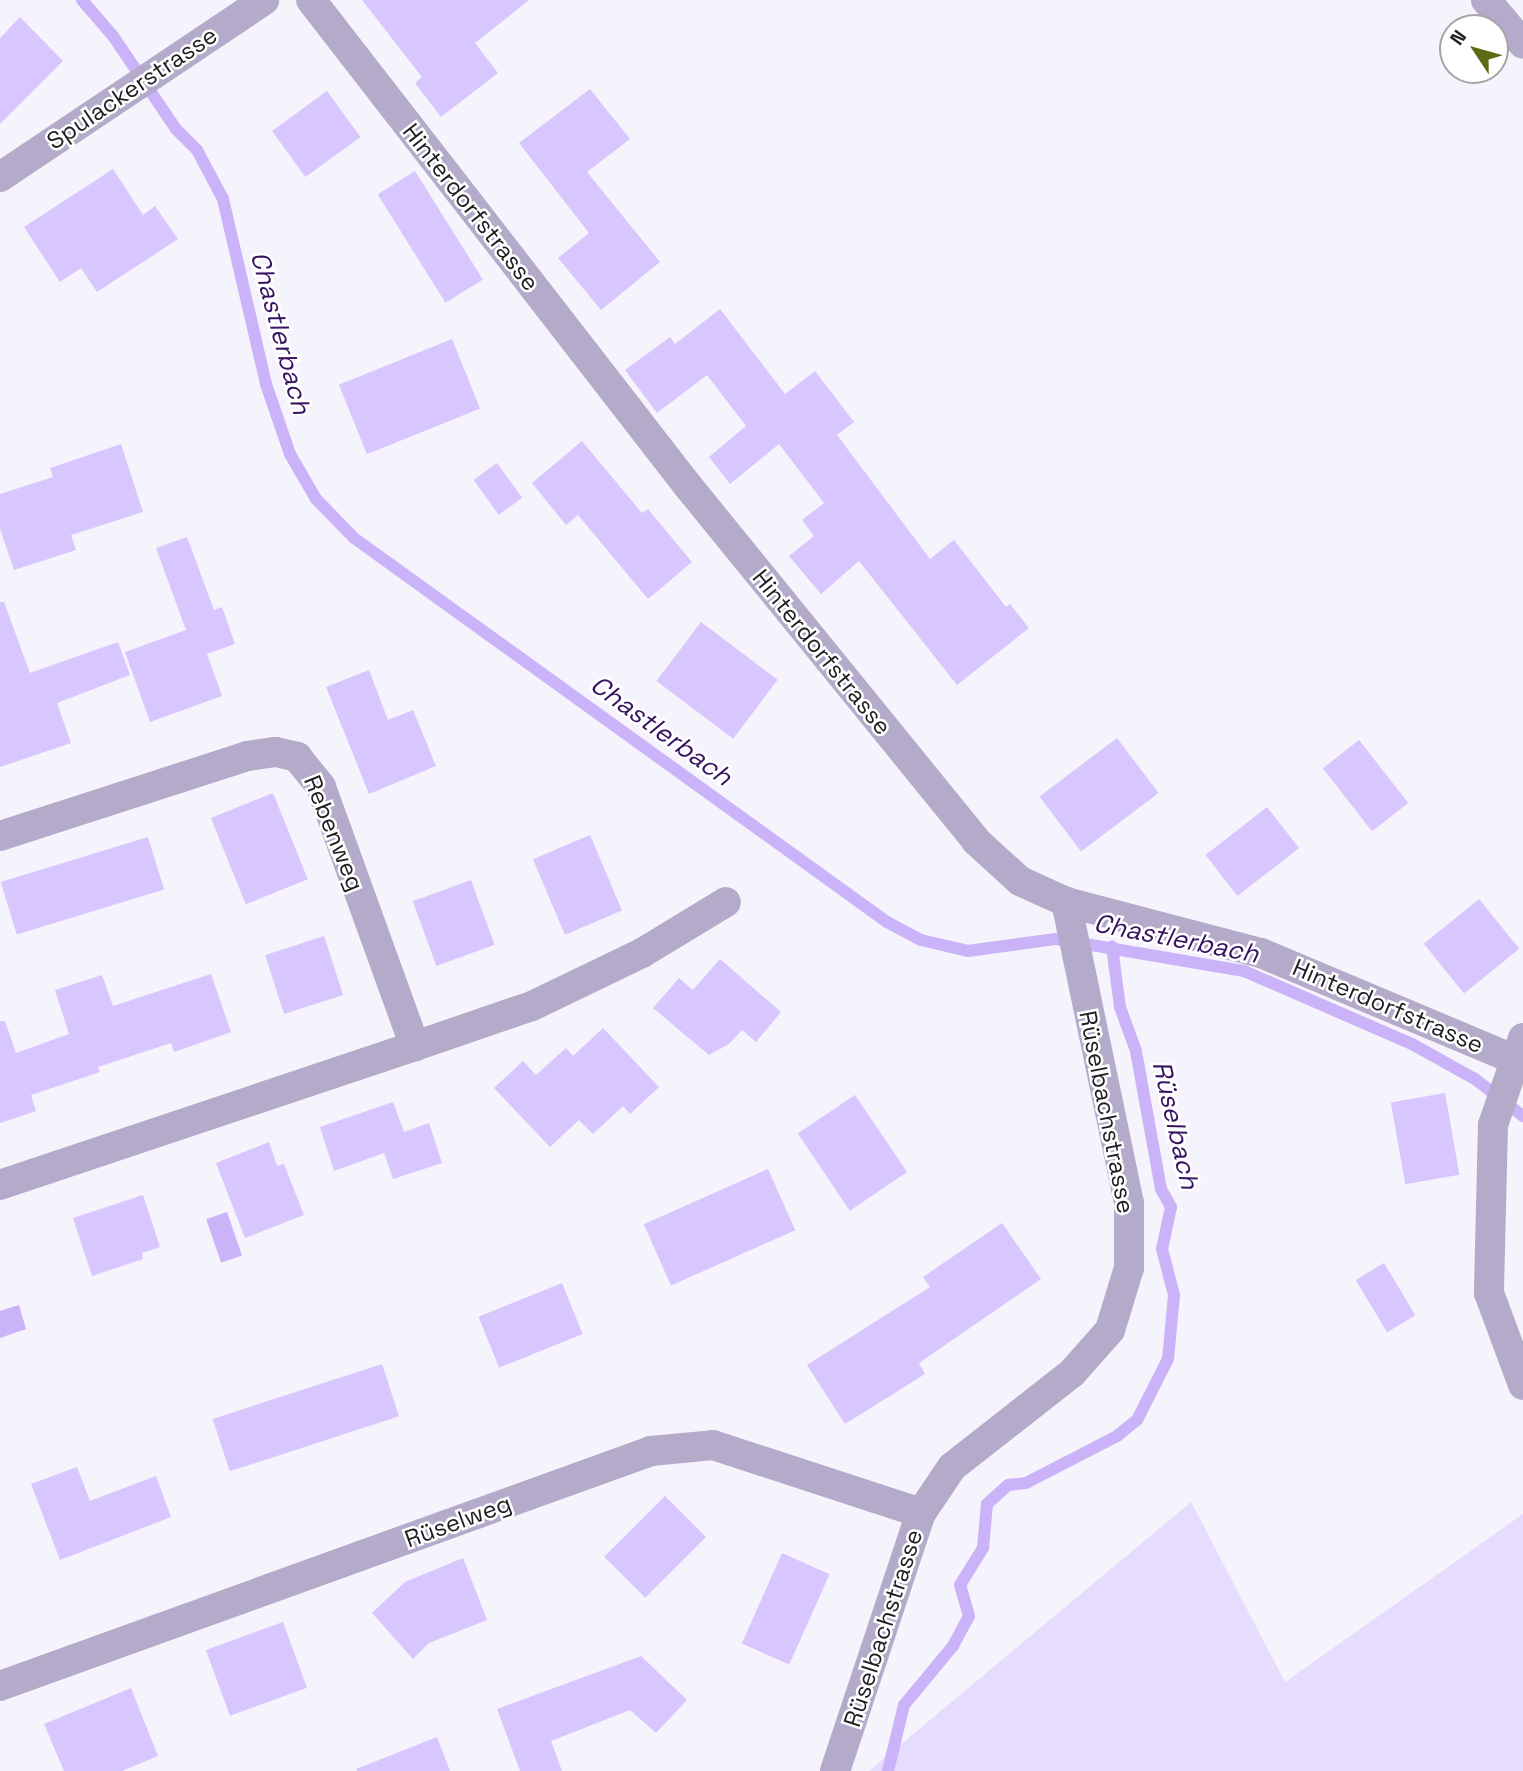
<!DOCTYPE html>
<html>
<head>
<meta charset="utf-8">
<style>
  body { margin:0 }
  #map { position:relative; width:1523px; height:1771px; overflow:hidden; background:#f5f3fb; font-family:"Space Grotesk",sans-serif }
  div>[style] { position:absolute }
  .green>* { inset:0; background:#e6dcfe }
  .water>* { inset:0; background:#cab3f9; transform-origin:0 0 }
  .stream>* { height:12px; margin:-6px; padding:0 6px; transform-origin:6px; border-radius:6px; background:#cab3f9 }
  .building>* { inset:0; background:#d8c6ff; transform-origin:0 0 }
  .street>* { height:30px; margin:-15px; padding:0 15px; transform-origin:15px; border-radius:15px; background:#b4aac9 }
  span { translate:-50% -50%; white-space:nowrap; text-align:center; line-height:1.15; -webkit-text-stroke:5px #fff; paint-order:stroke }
  .street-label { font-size:24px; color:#1e1d20 }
  .water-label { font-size:26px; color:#361260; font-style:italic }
  .north { position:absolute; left:1439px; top:14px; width:70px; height:70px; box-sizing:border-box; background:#fff; border:2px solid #a5a5a6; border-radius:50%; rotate:306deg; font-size:19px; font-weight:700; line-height:28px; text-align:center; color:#1e1d20 }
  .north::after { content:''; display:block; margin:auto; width:24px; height:32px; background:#5b6a13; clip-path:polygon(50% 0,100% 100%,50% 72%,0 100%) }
</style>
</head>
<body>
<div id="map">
  <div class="green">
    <i style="clip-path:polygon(1191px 1502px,1285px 1682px,1523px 1514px,1523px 1771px,869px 1771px)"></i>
  </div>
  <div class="water">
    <i style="left:227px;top:1212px;width:46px;height:22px;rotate:71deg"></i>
    <i style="clip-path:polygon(19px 1305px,26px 1329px,0 1338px,0 1311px)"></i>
  </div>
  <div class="stream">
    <i style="left:82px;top:0;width:48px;rotate:49.3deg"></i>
    <i style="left:113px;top:36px;width:112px;rotate:55.9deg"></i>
    <i style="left:176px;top:129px;width:30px;rotate:45deg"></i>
    <i style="left:197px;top:150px;width:55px;rotate:62deg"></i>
    <i style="left:223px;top:199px;width:190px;rotate:76.9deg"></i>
    <i style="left:266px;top:384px;width:74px;rotate:71.1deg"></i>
    <i style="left:290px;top:454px;width:52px;rotate:60deg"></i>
    <i style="left:316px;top:499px;width:54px;rotate:45.7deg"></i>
    <i style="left:354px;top:538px;width:657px;rotate:35.77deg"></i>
    <i style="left:887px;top:922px;width:38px;rotate:28deg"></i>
    <i style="left:921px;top:940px;width:48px;rotate:13.2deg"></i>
    <i style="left:968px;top:951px;width:89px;rotate:-7.8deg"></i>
    <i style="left:1056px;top:939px;width:191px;rotate:9.7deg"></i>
    <i style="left:1244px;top:971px;width:183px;rotate:23.5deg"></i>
    <i style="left:1412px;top:1044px;width:72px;rotate:29.1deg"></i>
    <i style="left:1475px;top:1079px;width:61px;rotate:37.6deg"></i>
    <i style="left:888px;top:1771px;width:68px;rotate:-76.4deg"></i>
    <i style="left:904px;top:1705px;width:77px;rotate:-50.3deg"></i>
    <i style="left:953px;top:1646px;width:34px;rotate:-62deg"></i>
    <i style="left:969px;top:1616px;width:32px;rotate:-106deg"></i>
    <i style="left:960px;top:1585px;width:44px;rotate:-58.1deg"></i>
    <i style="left:983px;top:1548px;width:44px;rotate:-84.8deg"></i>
    <i style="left:987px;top:1504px;width:28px;rotate:-42deg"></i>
    <i style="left:1008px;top:1485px;width:18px;rotate:-6deg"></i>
    <i style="left:1026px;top:1483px;width:102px;rotate:-27.3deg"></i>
    <i style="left:1117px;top:1436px;width:26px;rotate:-39deg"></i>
    <i style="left:1137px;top:1420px;width:68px;rotate:-63.1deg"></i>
    <i style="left:1168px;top:1359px;width:64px;rotate:-84.6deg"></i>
    <i style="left:1174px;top:1295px;width:48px;rotate:-104.6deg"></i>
    <i style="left:1162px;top:1249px;width:43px;rotate:-77.9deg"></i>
    <i style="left:1171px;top:1207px;width:21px;rotate:-119deg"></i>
    <i style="left:1161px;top:1189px;width:140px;rotate:-100.3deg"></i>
    <i style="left:1136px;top:1051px;width:47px;rotate:-110deg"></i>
    <i style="left:1120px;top:1007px;width:61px;rotate:-97.6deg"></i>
  </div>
  <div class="building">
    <i style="clip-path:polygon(362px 0,529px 0,475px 43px,498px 73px,441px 117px,415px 83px,422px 77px)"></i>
    <i style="clip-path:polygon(20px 17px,63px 61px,0 124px,0 38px)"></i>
    <i style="clip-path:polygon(590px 89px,630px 139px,587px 172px,660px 262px,601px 310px,558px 258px,589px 233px,519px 143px)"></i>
    <i style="left:327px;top:91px;width:57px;height:68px;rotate:54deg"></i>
    <i style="clip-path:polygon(113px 169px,143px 215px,155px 206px,178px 239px,97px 292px,81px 268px,60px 282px,24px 227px)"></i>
    <i style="left:415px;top:171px;width:128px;height:44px;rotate:58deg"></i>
    <i style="clip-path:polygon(720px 309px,785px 394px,815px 371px,854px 422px,837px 435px,930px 559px,954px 540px,1006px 607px,1010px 604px,1029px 628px,957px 685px,859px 561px,821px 594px,789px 556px,814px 536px,802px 520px,824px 503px,779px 444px,730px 484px,709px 457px,746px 426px,707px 375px,657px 413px,625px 370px,670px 337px,675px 344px)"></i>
    <i style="left:452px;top:339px;width:75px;height:122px;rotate:68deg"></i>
    <i style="clip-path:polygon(582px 441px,642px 513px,648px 509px,692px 562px,648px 599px,578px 515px,566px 525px,532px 483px)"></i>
    <i style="clip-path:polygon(121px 444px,143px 512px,71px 535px,76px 550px,14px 570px,0 529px,0 494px,53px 477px,50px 468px)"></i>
    <i style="left:497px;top:463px;width:43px;height:29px;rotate:54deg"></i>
    <i style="clip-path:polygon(187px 537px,214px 610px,222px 607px,235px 644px,207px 654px,222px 696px,150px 722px,125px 652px,186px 630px,156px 548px)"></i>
    <i style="clip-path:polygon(0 602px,4px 602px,30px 673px,118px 642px,130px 675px,57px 703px,71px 743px,0 767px)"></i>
    <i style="left:701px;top:622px;width:96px;height:74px;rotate:37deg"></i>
    <i style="clip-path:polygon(369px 670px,388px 720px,413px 710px,436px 766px,369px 794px,326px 687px)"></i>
    <i style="left:1117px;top:738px;width:69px;height:97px;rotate:53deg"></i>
    <i style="left:1359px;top:740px;width:80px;height:46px;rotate:52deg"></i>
    <i style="left:273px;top:793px;width:93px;height:67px;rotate:68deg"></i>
    <i style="left:1267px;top:807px;width:52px;height:78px;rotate:52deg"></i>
    <i style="left:590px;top:835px;width:82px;height:62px;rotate:67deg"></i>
    <i style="left:148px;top:837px;width:55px;height:154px;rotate:73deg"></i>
    <i style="left:471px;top:880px;width:69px;height:62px;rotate:70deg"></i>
    <i style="left:1479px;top:899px;width:64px;height:71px;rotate:51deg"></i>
    <i style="left:324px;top:936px;width:62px;height:62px;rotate:72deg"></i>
    <i style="clip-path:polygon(720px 959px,781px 1012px,756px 1042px,742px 1030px,729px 1044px,709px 1055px,653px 1008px,679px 978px,693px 990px)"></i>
    <i style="clip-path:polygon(211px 974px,231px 1032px,174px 1052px,171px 1043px,98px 1067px,100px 1072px,31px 1095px,36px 1111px,0 1123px,0 1021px,5px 1021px,16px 1053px,69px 1034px,55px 990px,102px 975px,113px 1006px)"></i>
    <i style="clip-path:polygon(603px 1028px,659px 1087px,630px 1114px,623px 1106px,593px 1134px,579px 1120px,550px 1147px,494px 1088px,523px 1061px,536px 1075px,566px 1048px,573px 1056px)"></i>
    <i style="left:1445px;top:1093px;width:83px;height:55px;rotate:80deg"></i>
    <i style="left:855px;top:1095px;width:93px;height:69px;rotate:56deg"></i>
    <i style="clip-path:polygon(393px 1102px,404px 1132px,429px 1123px,442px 1163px,393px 1179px,384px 1153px,334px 1171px,320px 1127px)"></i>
    <i style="clip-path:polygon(269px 1142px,277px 1166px,284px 1164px,304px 1215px,245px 1238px,216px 1163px)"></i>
    <i style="left:768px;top:1169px;width:67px;height:136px;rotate:66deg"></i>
    <i style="clip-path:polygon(143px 1195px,160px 1247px,142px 1253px,143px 1259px,92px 1276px,73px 1218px)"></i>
    <i style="clip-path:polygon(1002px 1223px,1041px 1279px,919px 1363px,925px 1374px,845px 1424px,807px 1365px,930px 1287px,923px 1277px)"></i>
    <i style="left:1384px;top:1263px;width:61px;height:33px;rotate:59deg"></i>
    <i style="left:562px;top:1283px;width:55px;height:90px;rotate:68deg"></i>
    <i style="left:382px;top:1364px;width:55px;height:178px;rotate:72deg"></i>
    <i style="clip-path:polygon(77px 1467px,90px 1501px,156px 1476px,171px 1517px,60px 1560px,31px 1484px)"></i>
    <i style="left:665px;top:1496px;width:58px;height:86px;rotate:45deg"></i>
    <i style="left:782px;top:1553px;width:52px;height:99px;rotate:24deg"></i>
    <i style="clip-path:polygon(463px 1558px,487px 1620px,429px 1643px,413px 1659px,372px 1613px,405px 1582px)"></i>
    <i style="left:283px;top:1622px;width:70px;height:82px;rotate:70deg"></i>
    <i style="clip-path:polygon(641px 1656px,687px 1700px,656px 1733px,630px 1710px,551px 1741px,562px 1771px,520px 1771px,497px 1709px)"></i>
    <i style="clip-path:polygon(131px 1688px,158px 1756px,122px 1771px,64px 1771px,44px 1724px)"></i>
    <i style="clip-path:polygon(437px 1737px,450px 1771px,357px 1771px,356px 1769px)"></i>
  </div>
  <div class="street">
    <i style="left:311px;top:0;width:615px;rotate:52.2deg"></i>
    <i style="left:688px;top:486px;width:457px;rotate:50.9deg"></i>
    <i style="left:976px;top:841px;width:59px;rotate:42.3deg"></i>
    <i style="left:1020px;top:881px;width:51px;rotate:24.5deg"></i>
    <i style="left:1066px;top:902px;width:202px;rotate:14.7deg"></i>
    <i style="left:1261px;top:953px;width:273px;rotate:22.8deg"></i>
    <i style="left:1486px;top:0;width:57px;rotate:49.9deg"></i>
    <i style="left:0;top:177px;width:318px;rotate:-33.8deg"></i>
    <i style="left:0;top:836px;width:260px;rotate:-17.9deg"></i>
    <i style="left:247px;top:756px;width:29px;rotate:-8deg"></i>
    <i style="left:276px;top:752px;width:22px;rotate:13deg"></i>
    <i style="left:297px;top:757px;width:38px;rotate:51deg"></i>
    <i style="left:321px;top:787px;width:276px;rotate:70.1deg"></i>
    <i style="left:415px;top:1046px;width:438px;rotate:161.5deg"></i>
    <i style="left:1523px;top:1038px;width:92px;rotate:109deg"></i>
    <i style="left:1493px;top:1125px;width:168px;rotate:91.4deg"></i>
    <i style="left:1489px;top:1293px;width:98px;rotate:69.7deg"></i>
    <i style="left:415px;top:1046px;width:124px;rotate:-18.9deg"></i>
    <i style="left:532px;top:1006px;width:122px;rotate:-25.7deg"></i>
    <i style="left:642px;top:953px;width:98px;rotate:-31.3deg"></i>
    <i style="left:0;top:1686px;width:692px;rotate:-19.85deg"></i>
    <i style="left:651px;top:1451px;width:62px;rotate:-5.5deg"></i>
    <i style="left:713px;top:1445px;width:219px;rotate:18.1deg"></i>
    <i style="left:835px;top:1771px;width:272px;rotate:-71.6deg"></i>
    <i style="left:921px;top:1513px;width:55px;rotate:-56deg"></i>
    <i style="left:952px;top:1467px;width:152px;rotate:-38.1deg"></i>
    <i style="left:1072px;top:1373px;width:57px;rotate:-48.5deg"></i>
    <i style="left:1110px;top:1330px;width:65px;rotate:-73deg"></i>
    <i style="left:1129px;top:1268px;width:65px;rotate:-90deg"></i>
    <i style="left:1129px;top:1203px;width:308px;rotate:-101.8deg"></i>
  </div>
  <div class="street-label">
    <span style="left:132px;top:88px;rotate:-34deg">Spulackerstrasse</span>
    <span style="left:471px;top:207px;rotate:52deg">Hinterdorfstrasse</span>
    <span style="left:822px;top:652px;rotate:51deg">Hinterdorfstrasse</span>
    <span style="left:334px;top:833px;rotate:68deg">Rebenweg</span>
    <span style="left:1388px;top:1006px;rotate:23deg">Hinterdorfstrasse</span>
    <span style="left:1107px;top:1112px;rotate:79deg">Rüselbachstrasse</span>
    <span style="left:458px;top:1521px;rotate:-20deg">Rüselweg</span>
    <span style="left:883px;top:1628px;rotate:-72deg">Rüselbachstrasse</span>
  </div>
  <div class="water-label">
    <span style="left:280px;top:333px;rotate:75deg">Chastlerbach</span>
    <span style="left:661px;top:731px;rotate:36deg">Chastlerbach</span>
    <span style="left:1176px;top:939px;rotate:11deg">Chastlerbach</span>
    <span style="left:1175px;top:1125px;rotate:77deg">Rüselbach</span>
  </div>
  <div class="north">N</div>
</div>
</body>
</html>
